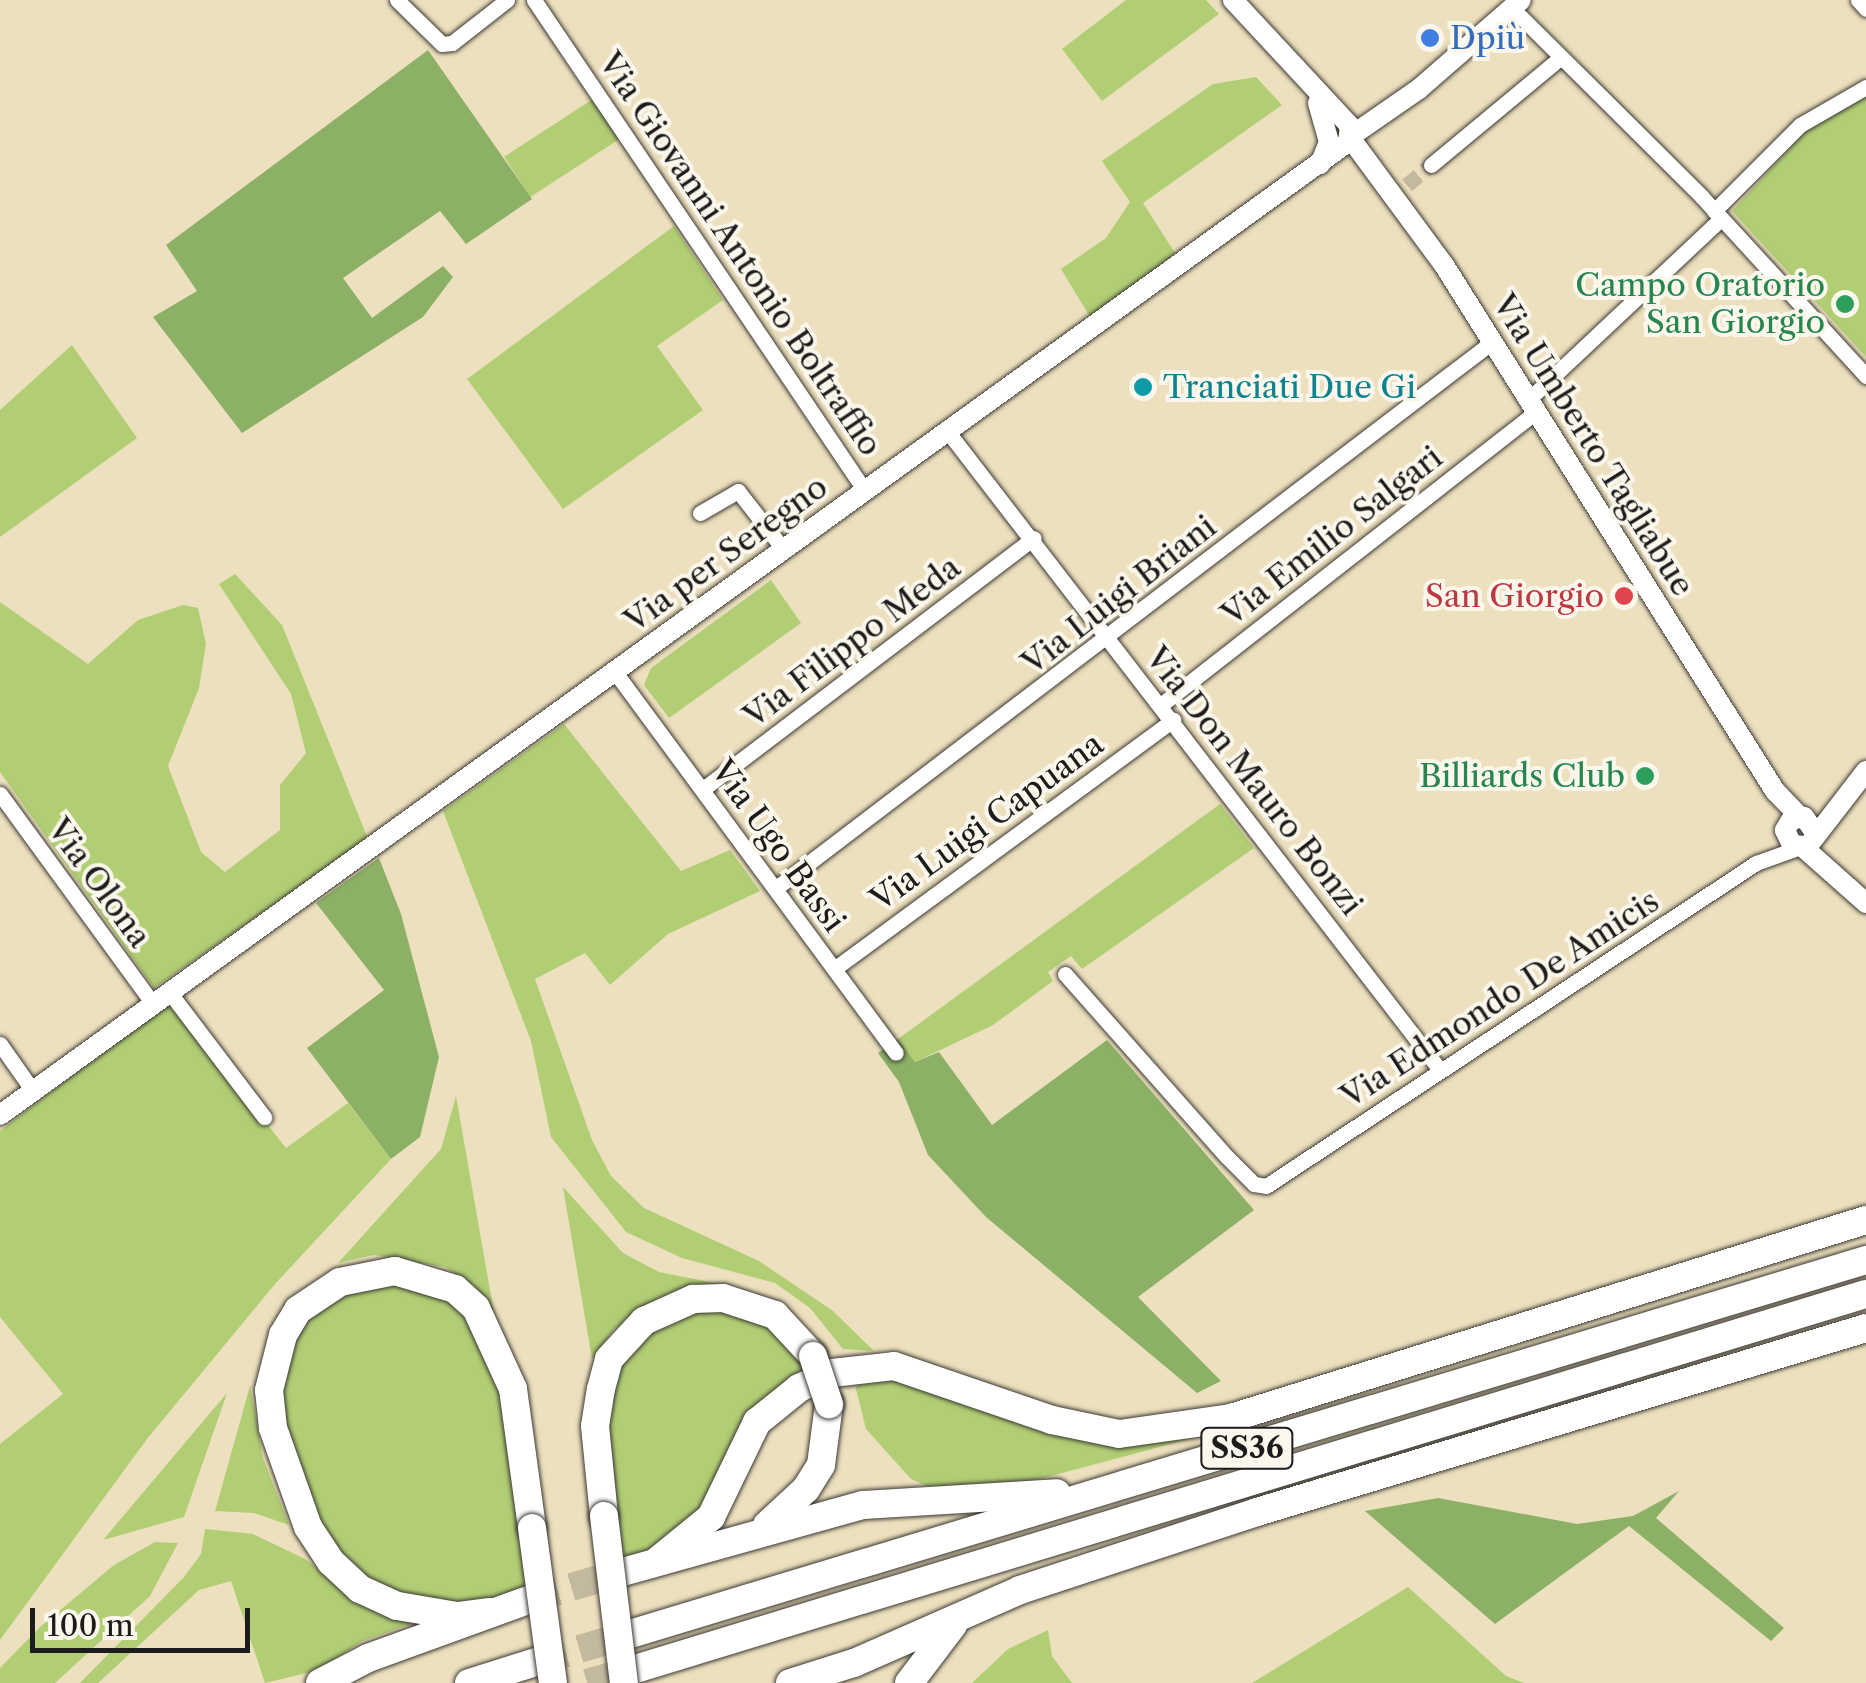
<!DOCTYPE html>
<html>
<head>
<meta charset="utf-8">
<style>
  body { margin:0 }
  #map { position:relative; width:1866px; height:1683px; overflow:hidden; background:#ede0be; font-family:"Libre Caslon Text",serif }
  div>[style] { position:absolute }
  .green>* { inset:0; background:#b1ce74; transform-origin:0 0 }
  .forest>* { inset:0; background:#8cb166 }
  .street-tunnel>* { height:15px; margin-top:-7.5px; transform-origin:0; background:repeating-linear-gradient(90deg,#c3b99e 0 15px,transparent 0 23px) }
  .highway-tunnel>* { height:28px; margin-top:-14px; transform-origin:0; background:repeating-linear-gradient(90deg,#c3b99e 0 28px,transparent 0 42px) }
  .roads { filter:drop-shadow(0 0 2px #3b3934) drop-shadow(0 0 2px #3b3934) }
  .street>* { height:15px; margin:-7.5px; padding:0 7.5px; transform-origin:7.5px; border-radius:7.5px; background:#fff }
  .secondary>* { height:20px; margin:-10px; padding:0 10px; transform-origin:10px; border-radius:10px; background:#fff }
  .highway>* { height:28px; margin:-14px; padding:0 14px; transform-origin:14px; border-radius:14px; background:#fff }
  .bridges { filter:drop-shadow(0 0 2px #3b3934) drop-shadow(0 0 2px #3b3934) }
  .highway-bridge>* { height:28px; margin:-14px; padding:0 14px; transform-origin:14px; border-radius:14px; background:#fff }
  .dots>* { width:28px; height:28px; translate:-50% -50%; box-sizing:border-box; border:5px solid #fbf7ec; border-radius:50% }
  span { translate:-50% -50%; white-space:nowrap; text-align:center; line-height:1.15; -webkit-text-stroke:8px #fbf7ec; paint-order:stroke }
  .shield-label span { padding:2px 8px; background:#fbf7ec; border:2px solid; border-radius:8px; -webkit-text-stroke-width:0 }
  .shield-label { font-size:30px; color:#1c1c1c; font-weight:700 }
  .shop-label { font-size:32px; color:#366cbe }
  .left { translate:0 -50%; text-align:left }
  .street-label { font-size:32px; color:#1c1c1c }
  .leisure-label { font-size:32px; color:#27864d }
  .right { translate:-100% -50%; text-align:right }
  .culture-label { font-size:32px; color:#0d838f }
  .health-label { font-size:32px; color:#be3a42 }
  .scale { position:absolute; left:30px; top:1608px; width:220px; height:45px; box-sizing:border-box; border:5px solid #1c1c1c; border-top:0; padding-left:12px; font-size:30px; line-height:35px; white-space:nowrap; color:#1c1c1c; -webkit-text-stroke:8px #fbf7ec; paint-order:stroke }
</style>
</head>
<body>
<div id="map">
  <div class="green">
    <i style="clip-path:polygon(1126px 0,1206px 0,1219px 14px,1102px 101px,1062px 49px)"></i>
    <i style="clip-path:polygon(1256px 77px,1282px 105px,1143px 203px,1177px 256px,1090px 317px,1061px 269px,1106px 238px,1130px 202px,1102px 161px,1213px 84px)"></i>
    <i style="clip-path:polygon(1866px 96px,1866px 357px,1732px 211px,1806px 131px)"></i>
    <i style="left:593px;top:99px;width:48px;height:106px;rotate:57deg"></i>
    <i style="clip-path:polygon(674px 226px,723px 300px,657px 346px,703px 410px,563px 509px,467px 379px)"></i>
    <i style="clip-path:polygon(72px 345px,137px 438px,0 537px,0 410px)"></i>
    <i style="clip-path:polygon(235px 574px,282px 625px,368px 839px,154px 988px,0 772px,0 602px,88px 664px,138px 620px,183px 605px,198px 608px,206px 644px,199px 688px,168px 766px,201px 852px,225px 872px,280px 830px,280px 785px,306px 753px,291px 694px,219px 584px)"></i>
    <i style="clip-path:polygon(771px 580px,801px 623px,669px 718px,644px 685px,651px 668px)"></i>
    <i style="clip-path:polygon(564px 724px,681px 871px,730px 850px,760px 891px,668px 934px,610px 985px,585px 953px,535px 979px,592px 1140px,611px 1176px,644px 1208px,759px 1261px,833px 1311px,874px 1351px,843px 1349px,810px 1308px,775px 1283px,682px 1258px,626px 1232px,551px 1137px,531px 1041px,443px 811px)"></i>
    <i style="clip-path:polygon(1220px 804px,1254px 848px,1082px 969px,1071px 956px,1048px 972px,1053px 981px,993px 1025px,915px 1062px,898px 1039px)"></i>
    <i style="clip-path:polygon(170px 1001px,286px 1148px,348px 1103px,391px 1159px,275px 1284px,147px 1439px,0 1640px,0 1444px,63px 1394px,0 1317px,0 1131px)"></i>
    <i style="clip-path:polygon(456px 1096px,494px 1313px,474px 1286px,445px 1267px,374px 1255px,338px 1263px,441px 1149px)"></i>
    <i style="clip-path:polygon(563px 1187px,623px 1253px,659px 1272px,735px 1287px,762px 1300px,707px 1287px,674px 1291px,614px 1329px,592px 1359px)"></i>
    <i style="clip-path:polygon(385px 1278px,451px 1300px,475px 1325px,505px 1401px,530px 1590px,481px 1604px,425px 1604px,364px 1580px,316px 1527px,280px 1424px,280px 1355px,320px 1299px)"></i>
    <i style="clip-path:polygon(704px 1308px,760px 1317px,809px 1368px,772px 1392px,743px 1424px,706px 1505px,668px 1543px,619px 1563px,601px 1464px,608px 1379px,648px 1326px)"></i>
    <i style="clip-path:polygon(876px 1375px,1056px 1430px,1235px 1427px,1013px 1486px,936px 1490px,911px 1479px,866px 1429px,853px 1377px)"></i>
    <i style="clip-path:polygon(250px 1386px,263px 1458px,289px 1525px,254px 1513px,215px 1511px)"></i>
    <i style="clip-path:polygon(227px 1393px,184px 1517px,103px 1540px)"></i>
    <i style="clip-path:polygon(205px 1529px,253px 1534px,305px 1559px,367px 1605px,422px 1620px,362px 1641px,319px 1670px,265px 1683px,231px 1581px,199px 1590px,98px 1683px,80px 1683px,184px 1577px,201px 1554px)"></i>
    <i style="clip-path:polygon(155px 1542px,178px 1543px,150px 1596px,55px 1683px,0 1683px,0 1668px,40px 1627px,114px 1565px)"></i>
    <i style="clip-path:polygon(1408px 1587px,1506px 1676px,1524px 1683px,1252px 1683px)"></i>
    <i style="clip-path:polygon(1048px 1630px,1052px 1656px,1072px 1683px,972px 1683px,1008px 1649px)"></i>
  </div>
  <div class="forest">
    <i style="clip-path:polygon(428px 50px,532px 199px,466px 244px,440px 211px,343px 278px,372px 318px,443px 266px,453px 277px,423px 317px,242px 433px,153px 317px,197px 291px,166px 245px)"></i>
    <i style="clip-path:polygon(379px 858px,401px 914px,439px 1057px,420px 1137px,391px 1159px,307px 1048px,384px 990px,316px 903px)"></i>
    <i style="clip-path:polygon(898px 1039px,915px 1062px,939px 1052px,992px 1125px,1107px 1040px,1254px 1210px,1138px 1297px,1221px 1381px,1197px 1393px,986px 1217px,928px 1155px,899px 1082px,878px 1053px)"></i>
    <i style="clip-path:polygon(1679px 1491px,1656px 1518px,1784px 1628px,1771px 1641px,1629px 1526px,1495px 1624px,1365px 1511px,1438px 1498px,1577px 1524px,1633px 1516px)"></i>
  </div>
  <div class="street-tunnel">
    <i style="left:1407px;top:185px;width:31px;rotate:-40deg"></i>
  </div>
  <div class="highway-tunnel">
    <i style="left:531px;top:1599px;width:92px;rotate:-16.5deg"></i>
    <i style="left:539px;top:1661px;width:92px;rotate:-16.5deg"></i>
    <i style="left:587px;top:1683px;width:47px;rotate:-16.1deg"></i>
  </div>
  <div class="roads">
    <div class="street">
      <i style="left:397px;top:0;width:63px;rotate:44.4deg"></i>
      <i style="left:442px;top:44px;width:10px;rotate:-6deg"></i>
      <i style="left:452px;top:43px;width:70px;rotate:-38deg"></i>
      <i style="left:534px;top:0;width:592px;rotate:56.01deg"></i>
      <i style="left:1858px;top:0;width:12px;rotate:48deg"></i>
      <i style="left:1512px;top:8px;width:268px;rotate:44.8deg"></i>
      <i style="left:1702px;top:197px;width:243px;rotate:47.5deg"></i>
      <i style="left:1431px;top:165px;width:168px;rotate:-39.7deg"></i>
      <i style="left:1714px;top:211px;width:122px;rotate:-45deg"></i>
      <i style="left:1800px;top:125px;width:76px;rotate:-29.9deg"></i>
      <i style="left:1529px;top:399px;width:263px;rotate:-43.2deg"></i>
      <i style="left:948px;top:432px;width:806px;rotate:52.36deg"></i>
      <i style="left:700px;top:513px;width:44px;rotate:-30.1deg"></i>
      <i style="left:738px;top:491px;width:75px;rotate:52.1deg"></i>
      <i style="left:615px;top:672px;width:473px;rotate:53.6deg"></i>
      <i style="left:1162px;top:704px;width:476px;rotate:-38deg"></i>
      <i style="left:703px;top:789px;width:415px;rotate:-37.2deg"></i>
      <i style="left:0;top:794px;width:260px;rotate:53.9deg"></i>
      <i style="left:776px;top:888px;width:900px;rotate:-37.33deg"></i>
      <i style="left:834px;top:969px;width:421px;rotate:-36.3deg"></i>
      <i style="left:1065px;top:974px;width:244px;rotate:48.5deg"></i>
      <i style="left:1227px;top:1157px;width:38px;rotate:45deg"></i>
      <i style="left:1254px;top:1184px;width:12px;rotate:9deg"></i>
      <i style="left:1266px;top:1186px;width:587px;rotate:-33.39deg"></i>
      <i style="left:1756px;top:863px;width:45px;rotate:-19.7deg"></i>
      <i style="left:170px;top:993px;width:156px;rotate:52.8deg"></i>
      <i style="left:0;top:1044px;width:57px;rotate:54.9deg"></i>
    </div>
    <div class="secondary">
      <i style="left:1318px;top:103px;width:41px;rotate:74.2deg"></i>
      <i style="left:1329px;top:142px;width:24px;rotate:112deg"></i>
      <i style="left:1351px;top:136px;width:83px;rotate:-34.7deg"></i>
      <i style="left:1419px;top:89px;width:135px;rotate:-41.1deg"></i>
      <i style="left:1351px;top:139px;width:157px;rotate:53.6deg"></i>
      <i style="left:1444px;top:265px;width:621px;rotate:57.82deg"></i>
      <i style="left:1775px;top:791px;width:35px;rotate:46deg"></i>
      <i style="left:1816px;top:834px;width:21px;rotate:-125deg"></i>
      <i style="left:1804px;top:817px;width:13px;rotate:167deg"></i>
      <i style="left:1791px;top:820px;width:12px;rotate:121deg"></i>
      <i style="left:1785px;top:830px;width:17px;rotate:65deg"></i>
      <i style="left:1792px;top:845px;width:16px;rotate:4deg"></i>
      <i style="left:1808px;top:846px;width:95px;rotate:-52.3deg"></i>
      <i style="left:1804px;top:848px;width:83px;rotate:41.6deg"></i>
      <i style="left:0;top:1115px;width:1662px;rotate:-35.82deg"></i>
      <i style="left:1348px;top:142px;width:16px;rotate:-83deg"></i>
      <i style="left:1350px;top:126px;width:172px;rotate:-132.9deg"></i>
    </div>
    <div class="highway">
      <i style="left:604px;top:1516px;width:90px;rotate:-95.7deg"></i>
      <i style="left:595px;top:1426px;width:37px;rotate:-81deg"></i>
      <i style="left:601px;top:1389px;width:31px;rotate:-75deg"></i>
      <i style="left:609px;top:1359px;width:52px;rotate:-47.4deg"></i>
      <i style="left:644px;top:1321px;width:54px;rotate:-24.2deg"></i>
      <i style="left:693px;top:1299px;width:30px;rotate:-2deg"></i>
      <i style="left:723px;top:1298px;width:55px;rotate:18.1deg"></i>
      <i style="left:775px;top:1315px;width:56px;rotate:47.2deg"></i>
      <i style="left:767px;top:1525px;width:53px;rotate:-42.7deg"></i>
      <i style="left:806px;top:1489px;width:28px;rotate:-58deg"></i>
      <i style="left:821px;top:1465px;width:62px;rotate:-82.5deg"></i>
      <i style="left:657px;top:1561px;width:70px;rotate:-39.2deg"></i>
      <i style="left:711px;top:1517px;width:106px;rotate:-64.2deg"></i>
      <i style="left:757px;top:1422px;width:54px;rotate:-39deg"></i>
      <i style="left:799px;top:1388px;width:36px;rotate:-24deg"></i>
      <i style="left:832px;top:1373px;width:62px;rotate:-6.4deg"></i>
      <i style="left:894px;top:1366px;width:167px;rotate:18.9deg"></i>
      <i style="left:1052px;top:1420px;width:68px;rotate:11.8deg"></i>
      <i style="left:1119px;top:1434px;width:113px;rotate:-8.1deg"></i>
      <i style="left:1231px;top:1418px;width:665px;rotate:-17.32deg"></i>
      <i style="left:619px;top:1573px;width:253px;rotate:-15.6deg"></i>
      <i style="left:863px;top:1505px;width:194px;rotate:-3.5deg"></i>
      <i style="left:490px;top:1612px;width:33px;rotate:173deg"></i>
      <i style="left:457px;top:1616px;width:61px;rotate:-170.5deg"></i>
      <i style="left:397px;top:1606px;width:41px;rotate:-155.3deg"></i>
      <i style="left:360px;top:1589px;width:40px;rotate:-137deg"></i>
      <i style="left:331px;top:1562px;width:42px;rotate:-123.3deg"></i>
      <i style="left:308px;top:1527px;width:105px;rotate:-109.5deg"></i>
      <i style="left:273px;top:1428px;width:38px;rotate:-96deg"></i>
      <i style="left:269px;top:1390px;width:57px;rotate:-75.7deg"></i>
      <i style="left:283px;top:1335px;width:29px;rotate:-59deg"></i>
      <i style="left:298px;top:1310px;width:50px;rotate:-33.7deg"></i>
      <i style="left:340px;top:1282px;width:56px;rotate:-11.3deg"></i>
      <i style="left:395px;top:1271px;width:63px;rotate:16.7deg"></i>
      <i style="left:455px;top:1289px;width:28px;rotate:42deg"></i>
      <i style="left:476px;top:1308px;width:89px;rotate:65.4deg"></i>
      <i style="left:513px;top:1389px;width:140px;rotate:82.2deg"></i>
      <i style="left:627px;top:1635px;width:1295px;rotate:-16.84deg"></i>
      <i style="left:632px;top:1670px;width:1290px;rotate:-16.95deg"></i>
      <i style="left:320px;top:1683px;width:54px;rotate:-27.5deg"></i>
      <i style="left:368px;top:1658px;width:173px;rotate:-19.9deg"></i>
      <i style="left:469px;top:1683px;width:73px;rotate:-17.4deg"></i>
      <i style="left:790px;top:1683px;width:67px;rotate:-17.4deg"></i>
      <i style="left:854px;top:1663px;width:181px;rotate:-23.7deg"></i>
      <i style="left:1020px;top:1590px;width:250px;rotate:-18.2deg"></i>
      <i style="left:1257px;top:1512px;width:636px;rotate:-16.81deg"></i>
      <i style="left:909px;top:1683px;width:73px;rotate:-52.8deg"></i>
    </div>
  </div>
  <div class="bridges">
    <div class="highway-bridge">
      <i style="left:813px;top:1356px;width:51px;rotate:71.6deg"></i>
      <i style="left:604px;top:1516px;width:168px;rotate:83.2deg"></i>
      <i style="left:532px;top:1528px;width:156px;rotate:82.3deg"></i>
    </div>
  </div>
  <div class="dots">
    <i style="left:1430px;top:38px;background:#3f7fe0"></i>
    <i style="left:1845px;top:304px;background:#2e9e5b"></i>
    <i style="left:1143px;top:387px;background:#0f9aa8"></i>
    <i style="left:1624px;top:596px;background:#e0444e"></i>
    <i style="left:1645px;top:776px;background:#2e9e5b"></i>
  </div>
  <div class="shield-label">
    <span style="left:1247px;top:1448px">SS36</span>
  </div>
  <div class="shop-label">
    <span class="left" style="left:1450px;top:38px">Dpiù</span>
  </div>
  <div class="street-label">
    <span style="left:740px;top:254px;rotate:56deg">Via Giovanni Antonio Boltraffio</span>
    <span style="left:1593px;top:445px;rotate:58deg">Via Umberto Tagliabue</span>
    <span style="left:1332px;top:536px;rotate:-38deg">Via Emilio Salgari</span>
    <span style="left:726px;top:554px;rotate:-36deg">Via per Seregno</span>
    <span style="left:1119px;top:595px;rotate:-38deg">Via Luigi Briani</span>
    <span style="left:852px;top:642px;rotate:-37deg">Via Filippo Meda</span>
    <span style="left:1254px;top:781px;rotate:52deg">Via Don Mauro Bonzi</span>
    <span style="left:987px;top:822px;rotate:-36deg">Via Luigi Capuana</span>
    <span style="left:778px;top:846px;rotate:54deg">Via Ugo Bassi</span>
    <span style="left:99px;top:883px;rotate:54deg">Via Olona</span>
    <span style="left:1500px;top:999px;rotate:-33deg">Via Edmondo De Amicis</span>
  </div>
  <div class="leisure-label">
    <span class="right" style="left:1825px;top:304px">Campo Oratorio<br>San Giorgio</span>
    <span class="right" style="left:1625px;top:776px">Billiards Club</span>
  </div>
  <div class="culture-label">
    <span class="left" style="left:1163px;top:387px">Tranciati Due Gi</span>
  </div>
  <div class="health-label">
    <span class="right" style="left:1604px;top:596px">San Giorgio</span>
  </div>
  <div class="scale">100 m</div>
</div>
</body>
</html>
